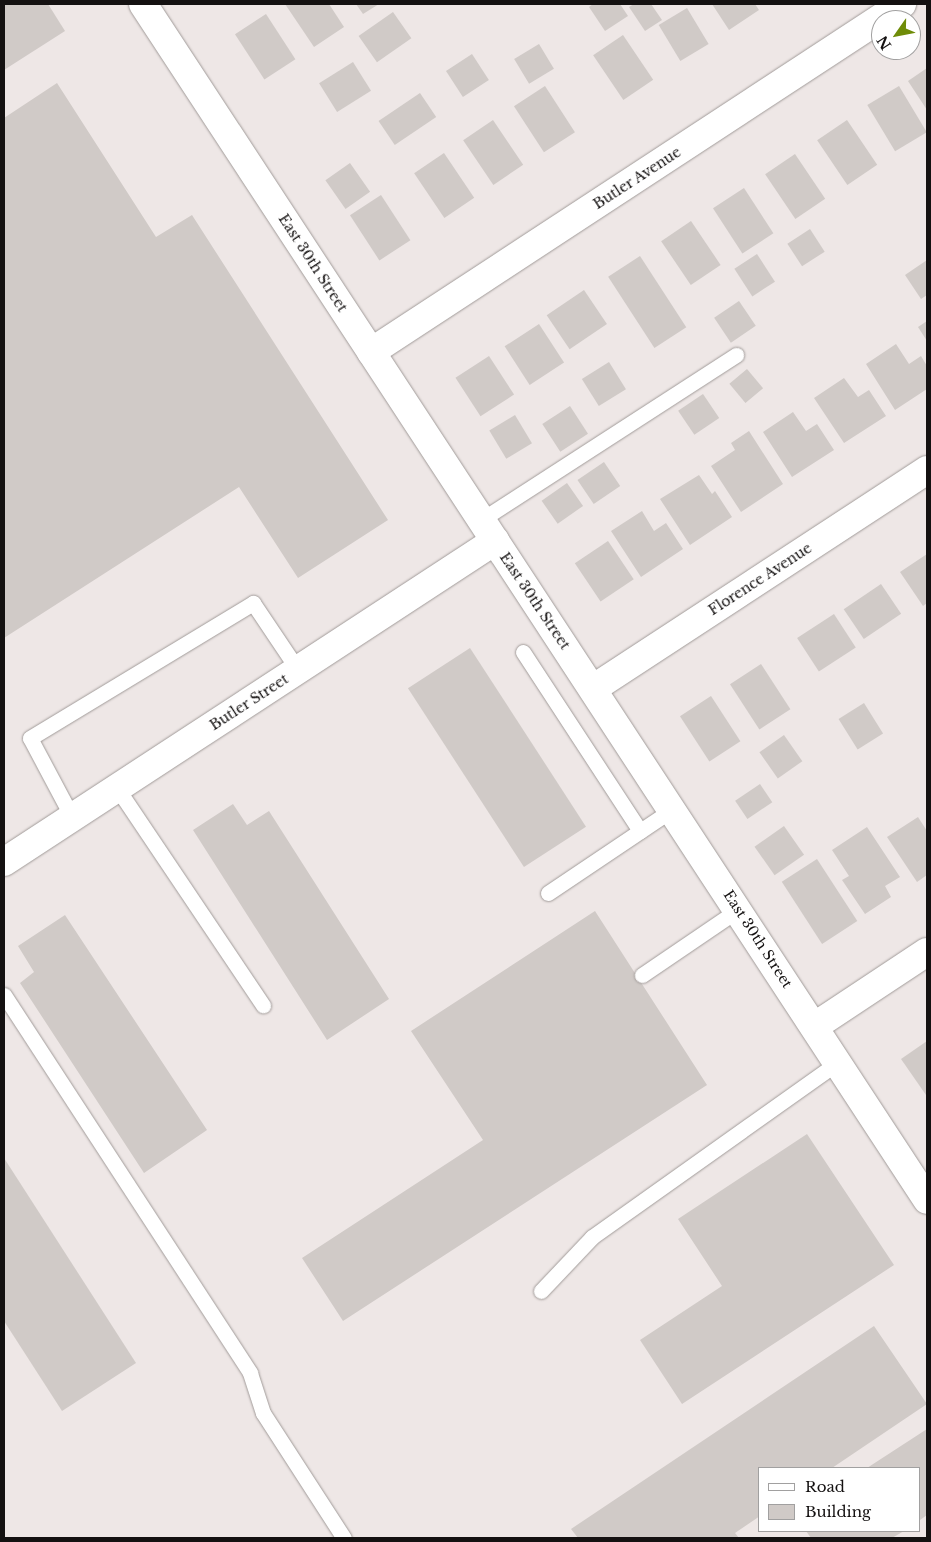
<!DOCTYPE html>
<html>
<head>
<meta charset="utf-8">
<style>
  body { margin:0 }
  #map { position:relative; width:931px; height:1542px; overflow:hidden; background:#eee7e6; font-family:"Libre Baskerville",serif }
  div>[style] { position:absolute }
  .building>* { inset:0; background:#d0cac7; transform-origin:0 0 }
  .roads { filter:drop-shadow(0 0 1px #a19b99) drop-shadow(0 0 1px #a19b99) }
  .service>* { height:15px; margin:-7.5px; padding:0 7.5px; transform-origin:7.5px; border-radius:7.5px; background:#fff }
  .minor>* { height:28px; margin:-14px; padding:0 14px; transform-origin:14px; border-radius:14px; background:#fff }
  span { translate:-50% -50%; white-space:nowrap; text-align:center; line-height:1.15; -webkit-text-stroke:5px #fff; paint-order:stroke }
  .street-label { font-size:14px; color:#141111 }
  .frame { position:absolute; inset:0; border:5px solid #141111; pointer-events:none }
  .legend { position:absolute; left:758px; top:1467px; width:162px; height:65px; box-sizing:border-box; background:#fff; border:1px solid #a1a0a0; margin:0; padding:6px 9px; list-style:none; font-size:15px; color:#141111 }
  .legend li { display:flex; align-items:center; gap:10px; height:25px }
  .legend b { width:25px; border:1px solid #a1a0a0 }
  .north { position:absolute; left:871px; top:10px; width:50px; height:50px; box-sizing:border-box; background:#fff; border:1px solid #a1a0a0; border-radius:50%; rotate:237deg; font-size:14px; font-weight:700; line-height:20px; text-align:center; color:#141111 }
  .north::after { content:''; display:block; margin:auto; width:18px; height:22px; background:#6f8c08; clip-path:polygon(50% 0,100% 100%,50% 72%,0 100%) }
</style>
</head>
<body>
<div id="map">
  <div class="building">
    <i style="clip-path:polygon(4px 4px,48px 4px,65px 31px,4px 70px)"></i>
    <i style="clip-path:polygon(285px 4px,329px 4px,344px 27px,314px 47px)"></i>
    <i style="clip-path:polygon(356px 4px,379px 4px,363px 14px)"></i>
    <i style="clip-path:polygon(593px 4px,620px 4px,628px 16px,605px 31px,589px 7px)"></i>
    <i style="clip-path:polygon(634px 4px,651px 4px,662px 20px,645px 31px,629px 7px)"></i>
    <i style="clip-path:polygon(712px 4px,755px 4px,759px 10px,729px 30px)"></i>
    <i style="left:687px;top:8px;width:42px;height:33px;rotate:59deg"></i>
    <i style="left:393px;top:12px;width:32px;height:42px;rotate:55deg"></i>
    <i style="left:266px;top:14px;width:54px;height:37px;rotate:57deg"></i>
    <i style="left:623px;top:35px;width:54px;height:36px;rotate:56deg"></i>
    <i style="left:539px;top:44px;width:29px;height:29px;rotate:59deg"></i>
    <i style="left:472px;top:54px;width:31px;height:31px;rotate:57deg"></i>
    <i style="left:353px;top:62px;width:34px;height:40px;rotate:58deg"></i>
    <i style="clip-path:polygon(927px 68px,927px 110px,908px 81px)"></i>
    <i style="clip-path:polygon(57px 83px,156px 237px,192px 215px,388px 520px,298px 578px,239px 487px,4px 638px,4px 118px)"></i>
    <i style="left:545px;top:86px;width:55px;height:37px;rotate:57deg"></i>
    <i style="left:899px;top:86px;width:54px;height:37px;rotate:59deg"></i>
    <i style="left:420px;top:93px;width:29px;height:50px;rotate:56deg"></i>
    <i style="left:493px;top:120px;width:54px;height:36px;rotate:56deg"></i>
    <i style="left:847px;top:120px;width:54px;height:36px;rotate:56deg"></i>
    <i style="left:444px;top:153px;width:54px;height:36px;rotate:56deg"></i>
    <i style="left:795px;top:154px;width:54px;height:36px;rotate:56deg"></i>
    <i style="left:350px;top:163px;width:35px;height:30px;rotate:55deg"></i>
    <i style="left:744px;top:188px;width:54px;height:37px;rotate:57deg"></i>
    <i style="left:381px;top:195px;width:54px;height:37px;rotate:57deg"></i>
    <i style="left:691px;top:221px;width:53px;height:36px;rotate:56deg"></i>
    <i style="left:810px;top:229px;width:27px;height:27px;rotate:57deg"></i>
    <i style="left:757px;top:254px;width:33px;height:27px;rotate:57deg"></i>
    <i style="left:640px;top:256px;width:85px;height:38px;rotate:57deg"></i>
    <i style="clip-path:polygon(927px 260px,927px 295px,921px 299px,905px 275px)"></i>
    <i style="left:584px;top:290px;width:41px;height:45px;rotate:56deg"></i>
    <i style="left:739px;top:301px;width:30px;height:30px;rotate:56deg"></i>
    <i style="clip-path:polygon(927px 321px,927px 341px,918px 327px)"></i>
    <i style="left:539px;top:324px;width:46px;height:41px;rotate:57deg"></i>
    <i style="clip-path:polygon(896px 344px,909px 364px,921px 356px,927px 366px,927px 389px,895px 410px,866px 364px)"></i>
    <i style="left:489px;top:356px;width:46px;height:40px;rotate:57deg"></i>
    <i style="left:609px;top:362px;width:32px;height:32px;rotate:58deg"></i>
    <i style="left:747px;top:369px;width:25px;height:23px;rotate:50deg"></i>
    <i style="clip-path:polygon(844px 378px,858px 397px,869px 390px,886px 416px,844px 443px,814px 398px)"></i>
    <i style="left:703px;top:394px;width:29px;height:30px;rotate:56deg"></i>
    <i style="left:570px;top:406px;width:33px;height:33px;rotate:57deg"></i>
    <i style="clip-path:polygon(793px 412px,806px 431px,817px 424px,834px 450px,792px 477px,763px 432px)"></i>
    <i style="left:515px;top:415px;width:33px;height:30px;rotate:59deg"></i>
    <i style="clip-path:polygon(749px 431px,783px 484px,741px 512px,711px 466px,735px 450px,731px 443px)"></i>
    <i style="left:604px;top:462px;width:29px;height:32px;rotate:56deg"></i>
    <i style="clip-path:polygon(699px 475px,712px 494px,715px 491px,732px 517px,690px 545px,660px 499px)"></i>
    <i style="left:567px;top:483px;width:28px;height:31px;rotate:55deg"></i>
    <i style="clip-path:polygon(642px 511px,654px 531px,666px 523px,683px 549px,641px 577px,611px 531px)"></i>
    <i style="left:608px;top:541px;width:46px;height:40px;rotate:56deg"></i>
    <i style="clip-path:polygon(927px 554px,927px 603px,923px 606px,900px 572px)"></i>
    <i style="left:881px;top:584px;width:36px;height:45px;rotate:56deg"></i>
    <i style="left:834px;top:614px;width:40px;height:44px;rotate:57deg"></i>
    <i style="left:470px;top:648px;width:213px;height:74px;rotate:57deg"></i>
    <i style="left:761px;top:664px;width:54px;height:37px;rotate:57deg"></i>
    <i style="left:711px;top:696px;width:54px;height:37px;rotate:57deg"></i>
    <i style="left:864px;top:703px;width:36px;height:30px;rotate:58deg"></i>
    <i style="left:784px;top:735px;width:32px;height:30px;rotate:55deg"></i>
    <i style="left:760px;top:784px;width:22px;height:30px;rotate:56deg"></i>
    <i style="clip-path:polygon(233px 804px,247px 825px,269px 811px,389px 999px,327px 1040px,193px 830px)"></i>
    <i style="clip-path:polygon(918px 817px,927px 831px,927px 875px,917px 882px,887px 837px)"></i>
    <i style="left:784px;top:826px;width:35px;height:36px;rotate:55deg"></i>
    <i style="clip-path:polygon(867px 827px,900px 877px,885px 886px,891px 897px,865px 914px,842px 880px,849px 876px,832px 850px)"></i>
    <i style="left:817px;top:859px;width:74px;height:42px;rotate:57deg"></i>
    <i style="clip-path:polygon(595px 911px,707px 1085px,343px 1321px,302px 1258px,483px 1140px,411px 1031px)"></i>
    <i style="clip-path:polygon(65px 915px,207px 1130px,144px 1173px,20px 983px,34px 972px,18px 946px)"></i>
    <i style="clip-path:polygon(927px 1041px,927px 1094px,926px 1095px,901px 1059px)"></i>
    <i style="clip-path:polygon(807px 1134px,894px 1265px,682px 1404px,640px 1340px,722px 1286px,678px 1219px)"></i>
    <i style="clip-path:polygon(4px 1158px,136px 1363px,62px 1411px,4px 1321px)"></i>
    <i style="clip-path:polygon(874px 1326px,927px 1404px,832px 1468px,760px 1468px,760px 1516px,735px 1533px,739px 1538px,578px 1538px,571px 1529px)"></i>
    <i style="clip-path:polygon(927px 1429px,927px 1515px,920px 1520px,920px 1468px,867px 1468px)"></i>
    <i style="clip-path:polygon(806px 1531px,904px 1531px,892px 1538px,811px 1538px)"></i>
  </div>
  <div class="roads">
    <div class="service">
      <i style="left:481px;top:520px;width:304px;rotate:-32.9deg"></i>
      <i style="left:523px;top:652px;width:214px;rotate:56.8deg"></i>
      <i style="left:117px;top:788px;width:262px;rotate:56.1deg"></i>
      <i style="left:72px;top:817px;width:89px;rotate:-118deg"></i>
      <i style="left:30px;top:738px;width:261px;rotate:-31.2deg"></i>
      <i style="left:253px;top:603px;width:81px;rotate:56.1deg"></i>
      <i style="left:548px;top:893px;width:151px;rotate:-33.9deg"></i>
      <i style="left:642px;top:975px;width:117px;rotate:-34.2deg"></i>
      <i style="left:4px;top:995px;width:451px;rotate:56.9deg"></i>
      <i style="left:250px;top:1373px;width:42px;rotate:72deg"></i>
      <i style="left:263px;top:1413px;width:149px;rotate:57.1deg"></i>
      <i style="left:541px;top:1291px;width:74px;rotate:-46.6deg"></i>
      <i style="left:592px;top:1237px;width:302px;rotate:-35.4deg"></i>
    </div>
    <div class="minor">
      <i style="left:143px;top:4px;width:1430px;rotate:56.75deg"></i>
      <i style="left:371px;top:352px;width:635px;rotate:-33.24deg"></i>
      <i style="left:594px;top:688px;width:398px;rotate:-33.2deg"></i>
      <i style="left:4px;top:862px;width:587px;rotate:-33.18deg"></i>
      <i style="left:815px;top:1026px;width:134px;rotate:-33.5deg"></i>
    </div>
  </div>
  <div class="street-label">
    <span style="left:637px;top:178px;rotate:-33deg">Butler Avenue</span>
    <span style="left:313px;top:263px;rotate:57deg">East 30th Street</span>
    <span style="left:760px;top:579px;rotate:-33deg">Florence Avenue</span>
    <span style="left:535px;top:601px;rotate:56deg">East 30th Street</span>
    <span style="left:249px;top:702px;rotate:-33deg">Butler Street</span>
    <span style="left:758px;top:939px;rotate:57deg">East 30th Street</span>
  </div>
  <div class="frame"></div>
  <ul class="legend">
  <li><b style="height:6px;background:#fff"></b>Road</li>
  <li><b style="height:14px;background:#d0cac7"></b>Building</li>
  </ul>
  <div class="north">N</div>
</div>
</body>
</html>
